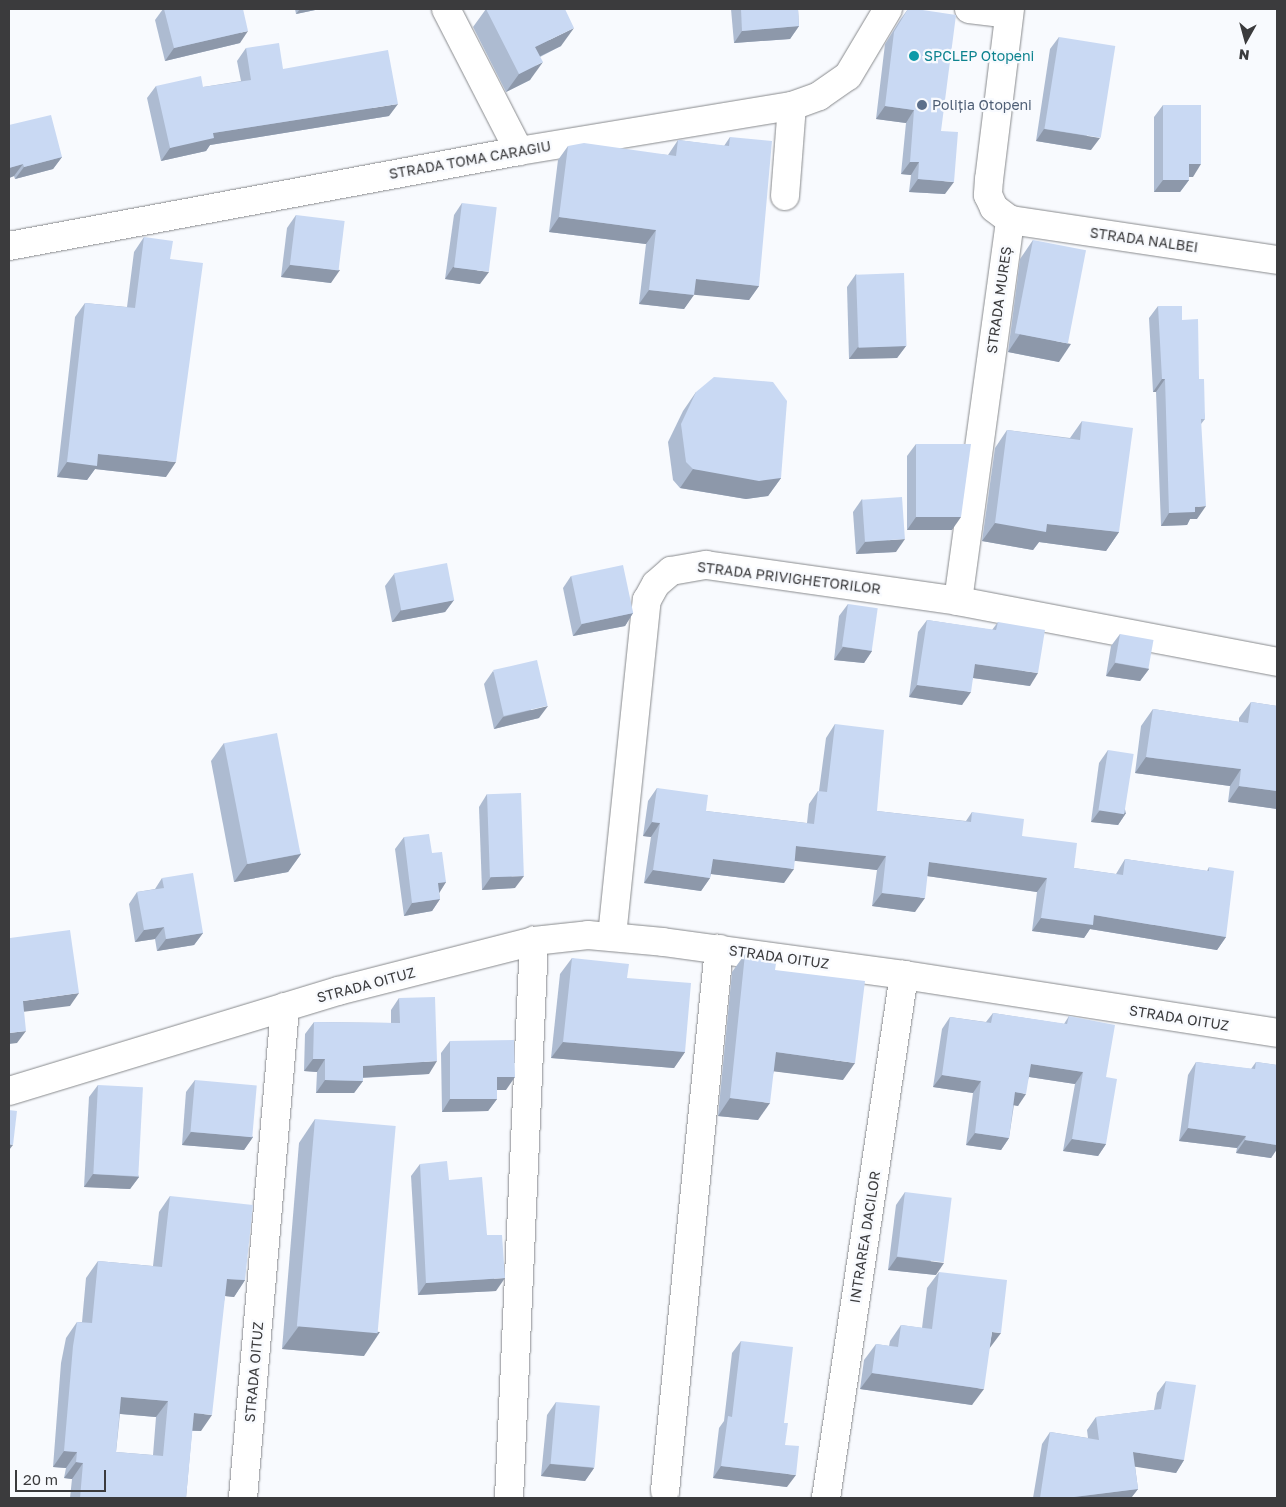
<!DOCTYPE html>
<html>
<head>
<meta charset="utf-8">
<style>
  body { margin:0 }
  #map { position:relative; width:1286px; height:1507px; overflow:hidden; background:#f8fafe; font-family:"Golos Text",sans-serif }
  div>[style] { position:absolute }
  .roads { filter:drop-shadow(0 0 1px #888a8d) drop-shadow(0 0 1px #888a8d) }
  .minor>* { height:28px; margin:-14px; padding:0 14px; transform-origin:14px; border-radius:14px; background:#fff }
  .wall>* { inset:0; background:#adbbd1 }
  .shaded-wall>* { inset:0; background:#8d98aa }
  .building>* { inset:0; background:#c9d9f3; transform-origin:0 0 }
  .dots>* { width:14px; height:14px; translate:-50% -50%; box-sizing:border-box; border:2px solid #f8fafe; border-radius:50% }
  span { translate:-50% -50%; white-space:nowrap; text-align:center; line-height:1.15; -webkit-text-stroke:4.5px #f8fafe; paint-order:stroke }
  .culture-label { font-size:14px; color:#0d838f }
  .left { translate:0 -50%; text-align:left }
  .service-label { font-size:14px; color:#4e5e75 }
  .street-label { font-size:14px; color:#3b3b3d }
  .frame { position:absolute; inset:0; border:10px solid #3b3b3d; pointer-events:none }
  .north { position:absolute; left:1221px; top:15px; width:50px; height:50px; -webkit-text-stroke:4px #f8fafe; paint-order:stroke; rotate:187deg; font-size:14px; font-weight:700; line-height:20px; text-align:center; color:#3b3b3d }
  .north::after { content:''; display:block; margin:auto; width:18px; height:22px; background:#3b3b3d; clip-path:polygon(50% 0,100% 100%,50% 72%,0 100%) }
  .scale { position:absolute; left:15px; top:1470px; width:91px; height:22px; box-sizing:border-box; border:2px solid #3b3b3d; border-top:0; padding-left:6px; font-size:15px; line-height:18px; white-space:nowrap; color:#3b3b3d; -webkit-text-stroke:4px #f8fafe; paint-order:stroke }
</style>
</head>
<body>
<div id="map">
  <div class="roads">
    <div class="minor">
      <i style="left:446px;top:9px;width:160px;rotate:62.8deg"></i>
      <i style="left:969px;top:9px;width:40px;rotate:7.1deg"></i>
      <i style="left:1010px;top:9px;width:171px;rotate:97deg"></i>
      <i style="left:989px;top:179px;width:16px;rotate:94deg"></i>
      <i style="left:988px;top:195px;width:14px;rotate:65deg"></i>
      <i style="left:994px;top:208px;width:20px;rotate:37deg"></i>
      <i style="left:1010px;top:220px;width:270px;rotate:8.5deg"></i>
      <i style="left:785px;top:196px;width:90px;rotate:-85.6deg"></i>
      <i style="left:9px;top:246px;width:519px;rotate:-10.55deg"></i>
      <i style="left:519px;top:151px;width:277px;rotate:-9.4deg"></i>
      <i style="left:792px;top:106px;width:29px;rotate:-20deg"></i>
      <i style="left:819px;top:96px;width:35px;rotate:-35deg"></i>
      <i style="left:848px;top:76px;width:78px;rotate:-59.2deg"></i>
      <i style="left:958px;top:601px;width:385px;rotate:-82.2deg"></i>
      <i style="left:612px;top:936px;width:338px;rotate:-84.1deg"></i>
      <i style="left:647px;top:600px;width:18px;rotate:-61deg"></i>
      <i style="left:656px;top:584px;width:20px;rotate:-41deg"></i>
      <i style="left:671px;top:571px;width:36px;rotate:-10deg"></i>
      <i style="left:706px;top:565px;width:255px;rotate:8.1deg"></i>
      <i style="left:958px;top:601px;width:325px;rotate:10.8deg"></i>
      <i style="left:9px;top:1091px;width:344px;rotate:-16.9deg"></i>
      <i style="left:338px;top:991px;width:202px;rotate:-14.3deg"></i>
      <i style="left:534px;top:941px;width:54px;rotate:-6.3deg"></i>
      <i style="left:588px;top:935px;width:75px;rotate:5.3deg"></i>
      <i style="left:663px;top:942px;width:243px;rotate:7.8deg"></i>
      <i style="left:904px;top:975px;width:377px;rotate:8.8deg"></i>
      <i style="left:665px;top:1491px;width:545px;rotate:-84.31deg"></i>
      <i style="left:243px;top:1498px;width:493px;rotate:-85.1deg"></i>
      <i style="left:509px;top:1498px;width:558px;rotate:-87.43deg"></i>
      <i style="left:826px;top:1498px;width:529px;rotate:-81.52deg"></i>
    </div>
  </div>
  <div class="wall">
    <i style="clip-path:polygon(163px 9px,243px 9px,240px 43px,165px 61px,155px 20px)"></i>
    <i style="clip-path:polygon(295px 9px,320px 9px,296px 14px)"></i>
    <i style="clip-path:polygon(486px 9px,561px 46px,540px 57px,530px 80px,506px 92px,473px 27px)"></i>
    <i style="clip-path:polygon(731px 9px,798px 9px,799px 26px,790px 39px,734px 43px)"></i>
    <i style="clip-path:polygon(908px 9px,941px 131px,945px 194px,909px 192px,911px 175px,901px 174px,906px 123px,876px 119px,885px 44px,900px 20px)"></i>
    <i style="clip-path:polygon(1059px 37px,1091px 150px,1036px 141px,1050px 49px)"></i>
    <i style="clip-path:polygon(246px 48px,283px 69px,389px 116px,210px 145px,206px 151px,161px 161px,147px 98px,156px 86px,203px 87px,241px 81px,237px 61px)"></i>
    <i style="clip-path:polygon(1163px 105px,1193px 177px,1189px 177px,1189px 180px,1180px 192px,1154px 192px,1154px 117px)"></i>
    <i style="clip-path:polygon(9px 125px,62px 157px,53px 169px,15px 179px,14px 176px,9px 178px)"></i>
    <i style="clip-path:polygon(730px 137px,759px 286px,749px 300px,694px 294px,684px 309px,639px 304px,646px 244px,549px 232px,558px 160px,568px 146px,668px 155px,678px 140px,724px 146px)"></i>
    <i style="clip-path:polygon(462px 203px,480px 284px,445px 279px,454px 215px)"></i>
    <i style="clip-path:polygon(296px 215px,331px 283px,281px 277px,287px 228px)"></i>
    <i style="clip-path:polygon(144px 237px,170px 259px,166px 477px,95px 469px,87px 480px,57px 477px,75px 317px,85px 303px,127px 307px,134px 252px)"></i>
    <i style="clip-path:polygon(1033px 240px,1059px 362px,1008px 352px,1020px 259px)"></i>
    <i style="clip-path:polygon(856px 274px,906px 346px,897px 358px,849px 359px,847px 287px)"></i>
    <i style="clip-path:polygon(1158px 306px,1182px 320px,1199px 379px,1205px 419px,1201px 424px,1197px 519px,1190px 519px,1187px 525px,1161px 526px,1156px 392px,1153px 392px,1149px 318px)"></i>
    <i style="clip-path:polygon(696px 392px,781px 478px,768px 496px,746px 499px,680px 488px,673px 480px,668px 442px,683px 411px)"></i>
    <i style="clip-path:polygon(1082px 421px,1119px 532px,1106px 551px,1039px 542px,1033px 550px,982px 541px,995px 448px,1007px 430px,1070px 438px)"></i>
    <i style="clip-path:polygon(916px 444px,952px 530px,907px 530px,907px 456px)"></i>
    <i style="clip-path:polygon(862px 499px,896px 552px,856px 554px,853px 512px)"></i>
    <i style="clip-path:polygon(394px 574px,454px 600px,445px 612px,392px 622px,385px 586px)"></i>
    <i style="clip-path:polygon(571px 576px,633px 613px,625px 626px,573px 636px,563px 588px)"></i>
    <i style="clip-path:polygon(848px 604px,872px 651px,864px 663px,834px 660px,839px 616px)"></i>
    <i style="clip-path:polygon(927px 620px,992px 630px,998px 622px,1030px 686px,973px 678px,962px 705px,909px 697px,918px 632px)"></i>
    <i style="clip-path:polygon(1120px 634px,1149px 669px,1140px 681px,1106px 676px,1111px 646px)"></i>
    <i style="clip-path:polygon(493px 671px,539px 718px,494px 729px,484px 684px)"></i>
    <i style="clip-path:polygon(1251px 702px,1277px 706px,1277px 809px,1228px 802px,1230px 786px,1135px 773px,1141px 726px,1153px 709px,1239px 722px,1239px 718px)"></i>
    <i style="clip-path:polygon(835px 724px,877px 811px,966px 821px,972px 812px,1022px 836px,1074px 868px,1116px 874px,1125px 859px,1207px 871px,1209px 867px,1226px 937px,1217px 950px,1090px 929px,1084px 938px,1032px 931px,1037px 892px,927px 876px,915px 912px,872px 906px,877px 870px,795px 860px,784px 883px,711px 874px,710px 878px,701px 891px,644px 883px,651px 837px,643px 836px,648px 801px,657px 788px,706px 811px,807px 823px,809px 804px,818px 791px,819px 791px,826px 738px)"></i>
    <i style="clip-path:polygon(224px 743px,301px 854px,288px 872px,234px 882px,211px 761px)"></i>
    <i style="clip-path:polygon(1108px 750px,1126px 813px,1118px 825px,1091px 822px,1099px 763px)"></i>
    <i style="clip-path:polygon(487px 794px,515px 888px,482px 890px,479px 807px)"></i>
    <i style="clip-path:polygon(404px 837px,432px 853px,446px 882px,439px 892px,440px 899px,432px 911px,404px 916px,395px 849px)"></i>
    <i style="clip-path:polygon(162px 878px,203px 933px,194px 945px,157px 951px,155px 939px,135px 942px,129px 904px,137px 892px,155px 889px)"></i>
    <i style="clip-path:polygon(745px 954px,775px 970px,843px 1080px,774px 1071px,758px 1120px,718px 1116px,732px 972px)"></i>
    <i style="clip-path:polygon(572px 958px,627px 978px,685px 1052px,674px 1068px,551px 1058px,560px 974px)"></i>
    <i style="clip-path:polygon(399px 998px,429px 1074px,363px 1078px,363px 1081px,354px 1093px,316px 1093px,317px 1072px,304px 1071px,305px 1034px,314px 1022px,391px 1023px,391px 1010px)"></i>
    <i style="clip-path:polygon(993px 1013px,1064px 1024px,1069px 1016px,1106px 1077px,1106px 1144px,1098px 1156px,1063px 1151px,1075px 1084px,1029px 1077px,1018px 1106px,1014px 1105px,1009px 1138px,1001px 1150px,966px 1145px,973px 1093px,933px 1087px,942px 1029px,950px 1017px,986px 1022px)"></i>
    <i style="clip-path:polygon(450px 1041px,506px 1090px,497px 1090px,497px 1099px,488px 1111px,442px 1112px,441px 1053px)"></i>
    <i style="clip-path:polygon(1196px 1062px,1251px 1069px,1256px 1062px,1277px 1065px,1277px 1149px,1271px 1158px,1236px 1153px,1237px 1148px,1179px 1141px,1188px 1075px)"></i>
    <i style="clip-path:polygon(195px 1080px,253px 1137px,244px 1150px,182px 1145px,186px 1092px)"></i>
    <i style="clip-path:polygon(98px 1085px,139px 1177px,130px 1189px,84px 1187px,89px 1097px)"></i>
    <i style="clip-path:polygon(315px 1119px,364px 1356px,282px 1349px,299px 1143px)"></i>
    <i style="clip-path:polygon(420px 1164px,449px 1180px,487px 1235px,496px 1291px,418px 1295px,411px 1176px)"></i>
    <i style="clip-path:polygon(905px 1192px,936px 1275px,888px 1270px,896px 1205px)"></i>
    <i style="clip-path:polygon(evenodd,170px 1196px,245px 1280px,234px 1297px,225px 1296px,201px 1431px,192px 1431px,186px 1498px,70px 1498px,72px 1479px,64px 1478px,66px 1468px,53px 1467px,61px 1363px,66px 1338px,77px 1322px,82px 1322px,86px 1278px,98px 1261px,153px 1266px,159px 1212px,170px 1196px,120px 1414px,156px 1417px,153px 1455px,116px 1452px,120px 1414px)"></i>
    <i style="clip-path:polygon(939px 1272px,989px 1349px,972px 1405px,860px 1389px,864px 1360px,876px 1344px,889px 1346px,890px 1341px,901px 1325px,922px 1328px,927px 1288px)"></i>
    <i style="clip-path:polygon(741px 1341px,784px 1423px,787px 1487px,713px 1478px,719px 1428px,724px 1421px,732px 1353px)"></i>
    <i style="clip-path:polygon(1166px 1381px,1184px 1460px,1176px 1473px,1135px 1466px,1138px 1489px,1131px 1498px,1033px 1498px,1042px 1444px,1050px 1432px,1088px 1438px,1087px 1430px,1096px 1417px,1154px 1410px,1157px 1393px)"></i>
    <i style="clip-path:polygon(556px 1402px,594px 1468px,585px 1481px,541px 1476px,547px 1415px)"></i>
  </div>
  <div class="shaded-wall">
    <i style="clip-path:polygon(300px 9px,320px 9px,296px 14px)"></i>
    <i style="clip-path:polygon(799px 26px,790px 39px,734px 43px,742px 31px)"></i>
    <i style="clip-path:polygon(574px 28px,561px 46px,522px 65px,535px 47px)"></i>
    <i style="clip-path:polygon(248px 31px,240px 43px,165px 61px,174px 48px)"></i>
    <i style="clip-path:polygon(543px 62px,530px 80px,506px 92px,519px 74px)"></i>
    <i style="clip-path:polygon(398px 104px,389px 116px,210px 145px,206px 151px,161px 161px,170px 148px,213px 133px)"></i>
    <i style="clip-path:polygon(885px 106px,914px 110px,906px 123px,876px 119px)"></i>
    <i style="clip-path:polygon(1044px 129px,1100px 138px,1091px 150px,1036px 141px)"></i>
    <i style="clip-path:polygon(62px 157px,53px 169px,15px 179px,24px 167px)"></i>
    <i style="clip-path:polygon(910px 162px,919px 162px,911px 175px,901px 174px)"></i>
    <i style="clip-path:polygon(23px 164px,14px 176px,9px 178px,9px 168px)"></i>
    <i style="clip-path:polygon(1189px 164px,1201px 164px,1193px 177px,1180px 177px)"></i>
    <i style="clip-path:polygon(918px 179px,954px 182px,945px 194px,909px 192px)"></i>
    <i style="clip-path:polygon(1163px 180px,1189px 180px,1180px 192px,1154px 192px)"></i>
    <i style="clip-path:polygon(559px 217px,656px 230px,646px 244px,549px 232px)"></i>
    <i style="clip-path:polygon(290px 265px,340px 270px,331px 283px,281px 277px)"></i>
    <i style="clip-path:polygon(453px 267px,489px 272px,480px 284px,445px 279px)"></i>
    <i style="clip-path:polygon(696px 279px,759px 286px,749px 300px,686px 294px)"></i>
    <i style="clip-path:polygon(649px 290px,694px 295px,684px 309px,639px 304px)"></i>
    <i style="clip-path:polygon(1020px 334px,1071px 344px,1059px 362px,1008px 352px)"></i>
    <i style="clip-path:polygon(906px 346px,897px 358px,849px 359px,858px 347px)"></i>
    <i style="clip-path:polygon(1162px 379px,1165px 379px,1156px 392px,1153px 392px)"></i>
    <i style="clip-path:polygon(98px 454px,176px 462px,166px 477px,95px 469px,87px 480px,57px 477px,67px 462px)"></i>
    <i style="clip-path:polygon(693px 469px,781px 478px,768px 496px,746px 499px,680px 488px)"></i>
    <i style="clip-path:polygon(1206px 506px,1197px 519px,1190px 519px,1187px 525px,1161px 526px,1169px 513px,1195px 507px)"></i>
    <i style="clip-path:polygon(916px 517px,961px 517px,952px 530px,907px 530px)"></i>
    <i style="clip-path:polygon(995px 523px,1047px 524px,1119px 532px,1106px 551px,1039px 542px,1033px 550px,982px 541px)"></i>
    <i style="clip-path:polygon(905px 539px,896px 552px,856px 554px,865px 542px)"></i>
    <i style="clip-path:polygon(454px 600px,445px 612px,392px 622px,401px 610px)"></i>
    <i style="clip-path:polygon(633px 613px,625px 626px,573px 636px,582px 624px)"></i>
    <i style="clip-path:polygon(843px 647px,872px 651px,864px 663px,834px 660px)"></i>
    <i style="clip-path:polygon(1115px 663px,1149px 669px,1140px 681px,1106px 676px)"></i>
    <i style="clip-path:polygon(975px 664px,1038px 673px,1030px 686px,966px 677px)"></i>
    <i style="clip-path:polygon(917px 685px,971px 692px,962px 705px,909px 697px)"></i>
    <i style="clip-path:polygon(548px 706px,539px 718px,494px 729px,503px 717px)"></i>
    <i style="clip-path:polygon(1146px 757px,1241px 769px,1230px 786px,1135px 773px)"></i>
    <i style="clip-path:polygon(1239px 786px,1277px 791px,1277px 809px,1228px 802px)"></i>
    <i style="clip-path:polygon(1100px 810px,1126px 813px,1118px 825px,1091px 822px)"></i>
    <i style="clip-path:polygon(652px 822px,660px 823px,651px 837px,643px 836px)"></i>
    <i style="clip-path:polygon(796px 846px,886px 856px,877px 870px,787px 860px)"></i>
    <i style="clip-path:polygon(301px 854px,288px 872px,234px 882px,247px 864px)"></i>
    <i style="clip-path:polygon(713px 859px,794px 869px,784px 883px,703px 873px)"></i>
    <i style="clip-path:polygon(929px 862px,1047px 878px,1037px 892px,920px 875px)"></i>
    <i style="clip-path:polygon(653px 870px,710px 878px,701px 891px,644px 883px)"></i>
    <i style="clip-path:polygon(524px 876px,515px 888px,482px 890px,491px 877px)"></i>
    <i style="clip-path:polygon(446px 882px,438px 895px,438px 883px)"></i>
    <i style="clip-path:polygon(882px 893px,925px 898px,915px 912px,872px 906px)"></i>
    <i style="clip-path:polygon(440px 899px,432px 911px,404px 916px,412px 903px)"></i>
    <i style="clip-path:polygon(1094px 915px,1226px 937px,1217px 950px,1090px 929px,1084px 938px,1032px 931px,1041px 918px)"></i>
    <i style="clip-path:polygon(164px 927px,155px 939px,135px 942px,144px 930px)"></i>
    <i style="clip-path:polygon(203px 933px,194px 945px,157px 951px,166px 939px)"></i>
    <i style="clip-path:polygon(79px 993px,70px 1006px,14px 1013px,23px 1001px)"></i>
    <i style="clip-path:polygon(26px 1031px,17px 1043px,9px 1044px,9px 1033px)"></i>
    <i style="clip-path:polygon(563px 1042px,685px 1052px,674px 1068px,551px 1058px)"></i>
    <i style="clip-path:polygon(776px 1052px,855px 1063px,843px 1080px,763px 1070px)"></i>
    <i style="clip-path:polygon(313px 1059px,325px 1059px,317px 1072px,304px 1071px)"></i>
    <i style="clip-path:polygon(437px 1061px,429px 1074px,354px 1078px,363px 1066px)"></i>
    <i style="clip-path:polygon(1031px 1064px,1083px 1072px,1075px 1084px,1023px 1076px)"></i>
    <i style="clip-path:polygon(942px 1075px,981px 1081px,973px 1093px,933px 1087px)"></i>
    <i style="clip-path:polygon(497px 1077px,515px 1077px,506px 1090px,488px 1090px)"></i>
    <i style="clip-path:polygon(325px 1080px,363px 1081px,354px 1093px,316px 1093px)"></i>
    <i style="clip-path:polygon(1015px 1092px,1026px 1094px,1018px 1106px,1007px 1104px)"></i>
    <i style="clip-path:polygon(730px 1098px,770px 1103px,758px 1120px,718px 1116px)"></i>
    <i style="clip-path:polygon(450px 1099px,497px 1099px,488px 1111px,442px 1112px)"></i>
    <i style="clip-path:polygon(1188px 1128px,1246px 1136px,1237px 1148px,1179px 1141px)"></i>
    <i style="clip-path:polygon(191px 1132px,253px 1137px,244px 1150px,182px 1145px)"></i>
    <i style="clip-path:polygon(975px 1133px,1009px 1138px,1001px 1150px,966px 1145px)"></i>
    <i style="clip-path:polygon(1072px 1139px,1106px 1144px,1098px 1156px,1063px 1151px)"></i>
    <i style="clip-path:polygon(1245px 1140px,1277px 1145px,1277px 1149px,1271px 1158px,1236px 1153px)"></i>
    <i style="clip-path:polygon(9px 1144px,13px 1145px,9px 1150px)"></i>
    <i style="clip-path:polygon(93px 1174px,139px 1177px,130px 1189px,84px 1187px)"></i>
    <i style="clip-path:polygon(897px 1257px,944px 1263px,936px 1275px,888px 1270px)"></i>
    <i style="clip-path:polygon(505px 1278px,496px 1291px,418px 1295px,426px 1283px)"></i>
    <i style="clip-path:polygon(227px 1279px,245px 1280px,234px 1297px,216px 1295px)"></i>
    <i style="clip-path:polygon(299px 1326px,380px 1332px,364px 1356px,282px 1349px)"></i>
    <i style="clip-path:polygon(992px 1332px,1001px 1333px,989px 1349px)"></i>
    <i style="clip-path:polygon(872px 1373px,984px 1389px,972px 1405px,860px 1389px)"></i>
    <i style="clip-path:polygon(121px 1397px,168px 1401px,156px 1417px,110px 1413px)"></i>
    <i style="clip-path:polygon(194px 1413px,212px 1415px,201px 1431px,182px 1430px)"></i>
    <i style="clip-path:polygon(64px 1451px,77px 1452px,66px 1468px,53px 1467px)"></i>
    <i style="clip-path:polygon(1133px 1452px,1184px 1460px,1176px 1473px,1124px 1465px)"></i>
    <i style="clip-path:polygon(76px 1462px,83px 1463px,72px 1479px,64px 1478px)"></i>
    <i style="clip-path:polygon(550px 1464px,594px 1468px,585px 1481px,541px 1476px)"></i>
    <i style="clip-path:polygon(721px 1466px,796px 1475px,787px 1487px,713px 1478px)"></i>
    <i style="clip-path:polygon(1138px 1489px,1131px 1498px,1073px 1498px,1074px 1497px)"></i>
  </div>
  <div class="building">
    <i style="clip-path:polygon(164px 9px,243px 9px,248px 31px,174px 48px)"></i>
    <i style="clip-path:polygon(486px 9px,565px 9px,574px 28px,535px 47px,543px 62px,519px 74px)"></i>
    <i style="clip-path:polygon(741px 9px,798px 9px,799px 26px,742px 31px)"></i>
    <i style="clip-path:polygon(908px 9px,916px 9px,956px 15px,941px 131px,958px 132px,954px 182px,918px 179px,919px 162px,910px 162px,914px 110px,885px 106px,894px 32px)"></i>
    <i style="left:1059px;top:37px;width:57px;height:93px;rotate:9deg"></i>
    <i style="clip-path:polygon(279px 43px,283px 69px,388px 50px,398px 104px,213px 133px,214px 138px,170px 148px,156px 86px,201px 76px,203px 87px,251px 80px,246px 48px)"></i>
    <i style="clip-path:polygon(1163px 105px,1201px 105px,1201px 164px,1189px 164px,1189px 180px,1163px 180px)"></i>
    <i style="clip-path:polygon(51px 115px,62px 157px,24px 167px,23px 164px,9px 168px,9px 125px)"></i>
    <i style="clip-path:polygon(730px 137px,772px 141px,759px 286px,696px 279px,694px 295px,649px 290px,656px 230px,559px 217px,568px 146px,584px 143px,676px 156px,678px 140px,729px 146px)"></i>
    <i style="left:462px;top:203px;width:35px;height:65px;rotate:7deg"></i>
    <i style="left:296px;top:215px;width:49px;height:50px;rotate:7deg"></i>
    <i style="clip-path:polygon(144px 237px,173px 241px,170px 259px,203px 263px,176px 462px,98px 454px,97px 466px,67px 462px,85px 303px,135px 308px)"></i>
    <i style="left:1033px;top:240px;width:54px;height:95px;rotate:11deg"></i>
    <i style="left:904px;top:273px;width:73px;height:48px;rotate:88deg"></i>
    <i style="clip-path:polygon(1158px 306px,1182px 306px,1182px 320px,1198px 319px,1199px 379px,1204px 379px,1205px 419px,1201px 419px,1206px 506px,1195px 507px,1195px 512px,1169px 513px,1165px 379px,1162px 379px)"></i>
    <i style="clip-path:polygon(714px 377px,773px 382px,787px 401px,781px 478px,759px 481px,693px 469px,686px 462px,681px 424px,696px 392px)"></i>
    <i style="clip-path:polygon(1082px 421px,1133px 428px,1119px 532px,1047px 524px,1046px 532px,995px 523px,1007px 430px,1080px 440px)"></i>
    <i style="clip-path:polygon(916px 444px,971px 444px,961px 517px,916px 517px)"></i>
    <i style="left:902px;top:497px;width:42px;height:40px;rotate:86deg"></i>
    <i style="left:447px;top:563px;width:38px;height:54px;rotate:79deg"></i>
    <i style="left:623px;top:565px;width:49px;height:53px;rotate:78deg"></i>
    <i style="left:848px;top:604px;width:30px;height:43px;rotate:8deg"></i>
    <i style="clip-path:polygon(927px 620px,996px 630px,998px 622px,1045px 630px,1038px 673px,975px 664px,971px 692px,917px 685px)"></i>
    <i style="left:1120px;top:634px;width:34px;height:29px;rotate:10deg"></i>
    <i style="left:537px;top:660px;width:47px;height:45px;rotate:77deg"></i>
    <i style="clip-path:polygon(1251px 702px,1277px 706px,1277px 791px,1239px 786px,1241px 769px,1146px 757px,1153px 709px,1248px 723px)"></i>
    <i style="clip-path:polygon(835px 724px,884px 730px,877px 811px,971px 822px,972px 812px,1024px 819px,1022px 836px,1077px 843px,1074px 868px,1123px 875px,1125px 859px,1209px 871px,1209px 867px,1234px 871px,1226px 937px,1094px 915px,1093px 925px,1041px 918px,1047px 878px,929px 862px,925px 898px,882px 893px,886px 856px,796px 846px,794px 869px,713px 859px,710px 878px,653px 870px,660px 823px,652px 822px,657px 788px,708px 795px,706px 811px,814px 824px,818px 791px,827px 792px)"></i>
    <i style="left:277px;top:733px;width:123px;height:54px;rotate:79deg"></i>
    <i style="left:1108px;top:750px;width:26px;height:61px;rotate:9deg"></i>
    <i style="left:521px;top:793px;width:83px;height:34px;rotate:88deg"></i>
    <i style="clip-path:polygon(429px 834px,432px 853px,442px 852px,446px 882px,438px 883px,440px 899px,412px 903px,404px 837px)"></i>
    <i style="clip-path:polygon(193px 873px,203px 933px,166px 939px,164px 927px,144px 930px,137px 892px,164px 888px,162px 878px)"></i>
    <i style="clip-path:polygon(70px 930px,79px 993px,23px 1001px,26px 1031px,9px 1033px,9px 932px,10px 938px)"></i>
    <i style="clip-path:polygon(745px 954px,777px 957px,775px 970px,865px 981px,855px 1063px,776px 1052px,770px 1103px,730px 1098px)"></i>
    <i style="clip-path:polygon(572px 958px,629px 964px,627px 978px,691px 983px,685px 1052px,563px 1042px)"></i>
    <i style="clip-path:polygon(435px 997px,437px 1061px,363px 1066px,363px 1081px,325px 1080px,325px 1059px,313px 1059px,314px 1022px,400px 1023px,399px 998px)"></i>
    <i style="clip-path:polygon(993px 1013px,1067px 1024px,1069px 1016px,1115px 1025px,1106px 1077px,1117px 1079px,1106px 1144px,1072px 1139px,1083px 1072px,1031px 1064px,1026px 1094px,1015px 1092px,1009px 1138px,975px 1133px,981px 1081px,942px 1075px,950px 1017px,991px 1023px)"></i>
    <i style="clip-path:polygon(514px 1040px,515px 1077px,497px 1077px,497px 1099px,450px 1099px,450px 1041px)"></i>
    <i style="clip-path:polygon(1196px 1062px,1255px 1069px,1256px 1062px,1277px 1065px,1277px 1145px,1245px 1140px,1246px 1136px,1188px 1128px)"></i>
    <i style="left:195px;top:1080px;width:62px;height:52px;rotate:5deg"></i>
    <i style="left:98px;top:1085px;width:45px;height:89px;rotate:3deg"></i>
    <i style="clip-path:polygon(9px 1110px,17px 1111px,13px 1145px,9px 1144px)"></i>
    <i style="left:315px;top:1119px;width:81px;height:208px;rotate:5deg"></i>
    <i style="clip-path:polygon(447px 1161px,449px 1180px,482px 1177px,487px 1235px,502px 1235px,505px 1278px,426px 1283px,420px 1164px)"></i>
    <i style="left:905px;top:1192px;width:47px;height:65px;rotate:7deg"></i>
    <i style="clip-path:polygon(evenodd,170px 1196px,253px 1205px,245px 1280px,227px 1279px,212px 1415px,194px 1413px,186px 1498px,80px 1498px,83px 1463px,76px 1462px,77px 1452px,64px 1451px,73px 1346px,77px 1322px,92px 1323px,98px 1261px,162px 1267px,170px 1196px,121px 1397px,168px 1401px,163px 1456px,116px 1452px,121px 1397px)"></i>
    <i style="clip-path:polygon(939px 1272px,1007px 1280px,1001px 1333px,992px 1332px,984px 1389px,872px 1373px,876px 1344px,898px 1347px,901px 1325px,932px 1329px)"></i>
    <i style="clip-path:polygon(741px 1341px,793px 1347px,784px 1423px,788px 1423px,785px 1445px,799px 1446px,796px 1475px,721px 1466px,728px 1416px,732px 1417px)"></i>
    <i style="clip-path:polygon(1166px 1381px,1196px 1385px,1184px 1460px,1133px 1452px,1138px 1489px,1074px 1497px,1074px 1498px,1040px 1498px,1050px 1432px,1099px 1440px,1096px 1417px,1161px 1409px)"></i>
    <i style="left:556px;top:1402px;width:44px;height:62px;rotate:5deg"></i>
  </div>
  <div class="dots">
    <i style="left:914px;top:56px;background:#0f9aa8"></i>
    <i style="left:922px;top:105px;background:#5c6f8a"></i>
  </div>
  <div class="culture-label">
    <span class="left" style="left:924px;top:56px">SPCLEP Otopeni</span>
  </div>
  <div class="service-label">
    <span class="left" style="left:932px;top:105px">Poliția Otopeni</span>
  </div>
  <div class="street-label">
    <span style="left:470px;top:160px;rotate:-10deg">STRADA TOMA CARAGIU</span>
    <span style="left:1144px;top:240px;rotate:8deg">STRADA NALBEI</span>
    <span style="left:999px;top:300px;rotate:-82deg">STRADA MUREȘ</span>
    <span style="left:789px;top:578px;rotate:7deg">STRADA PRIVIGHETORILOR</span>
    <span style="left:779px;top:957px;rotate:8deg">STRADA OITUZ</span>
    <span style="left:366px;top:985px;rotate:-15deg">STRADA OITUZ</span>
    <span style="left:1179px;top:1018px;rotate:9deg">STRADA OITUZ</span>
    <span style="left:865px;top:1237px;rotate:-81deg">INTRAREA DACILOR</span>
    <span style="left:254px;top:1372px;rotate:-85deg">STRADA OITUZ</span>
  </div>
  <div class="frame"></div>
  <div class="north">N</div>
  <div class="scale">20 m</div>
</div>
</body>
</html>
